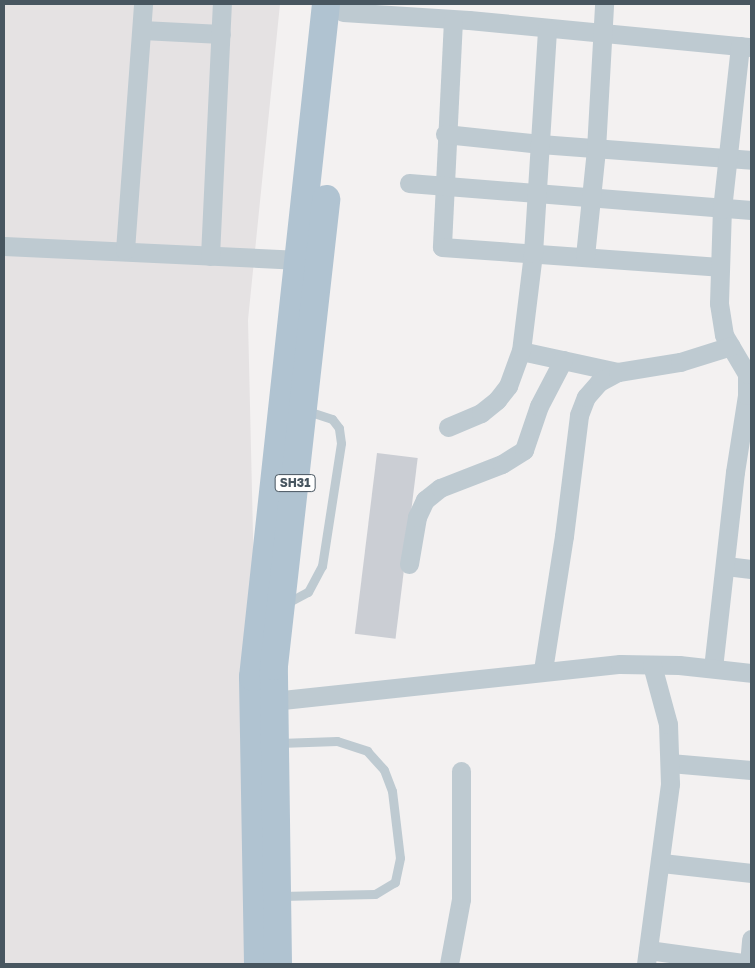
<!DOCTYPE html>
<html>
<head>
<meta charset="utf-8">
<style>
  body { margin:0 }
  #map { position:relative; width:755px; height:968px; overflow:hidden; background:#f3f1f1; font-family:"Golos Text",sans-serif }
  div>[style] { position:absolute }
  .education>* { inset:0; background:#e5e2e3 }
  .building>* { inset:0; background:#cbced4; transform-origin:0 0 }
  .lane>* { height:9px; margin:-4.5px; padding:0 4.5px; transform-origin:4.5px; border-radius:4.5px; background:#becad1 }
  .street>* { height:19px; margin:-9.5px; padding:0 9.5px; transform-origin:9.5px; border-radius:9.5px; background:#becad1 }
  .primary>* { height:28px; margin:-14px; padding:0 14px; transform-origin:14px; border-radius:14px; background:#b0c3d1 }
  span { translate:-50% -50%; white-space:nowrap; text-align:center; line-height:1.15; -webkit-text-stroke:5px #fff; paint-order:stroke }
  .shield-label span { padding:1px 4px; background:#fff; border:1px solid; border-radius:4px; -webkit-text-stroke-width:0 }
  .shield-label { font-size:12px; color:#485660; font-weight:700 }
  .frame { position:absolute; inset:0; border:5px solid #485660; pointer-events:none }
</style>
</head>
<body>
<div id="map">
  <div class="education">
    <i style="clip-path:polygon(4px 4px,280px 4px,248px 320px,263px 964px,4px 964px)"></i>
  </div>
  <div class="building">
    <i style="left:377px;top:453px;width:41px;height:182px;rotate:7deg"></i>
  </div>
  <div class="lane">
    <i style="left:285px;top:604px;width:26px;rotate:-28deg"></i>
    <i style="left:308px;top:592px;width:30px;rotate:-62deg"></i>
    <i style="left:322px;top:566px;width:124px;rotate:-81.2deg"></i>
    <i style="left:341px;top:443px;width:15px;rotate:-98deg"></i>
    <i style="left:339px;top:428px;width:11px;rotate:-128deg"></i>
    <i style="left:332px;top:419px;width:29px;rotate:-162deg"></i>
    <i style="left:279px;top:743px;width:58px;rotate:-2deg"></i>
    <i style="left:337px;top:741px;width:32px;rotate:18deg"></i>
    <i style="left:367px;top:751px;width:25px;rotate:48deg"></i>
    <i style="left:384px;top:770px;width:22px;rotate:69deg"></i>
    <i style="left:392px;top:791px;width:67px;rotate:83.2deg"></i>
    <i style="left:400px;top:858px;width:25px;rotate:102deg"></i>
    <i style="left:395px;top:882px;width:23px;rotate:149deg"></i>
    <i style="left:375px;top:894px;width:95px;rotate:178.8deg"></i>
  </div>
  <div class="street">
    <i style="left:343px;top:12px;width:126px;rotate:3.6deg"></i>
    <i style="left:469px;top:20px;width:283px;rotate:5.5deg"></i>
    <i style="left:453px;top:20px;width:227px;rotate:92.8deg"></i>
    <i style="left:442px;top:247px;width:278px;rotate:4.1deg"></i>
    <i style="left:142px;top:30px;width:79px;rotate:2.9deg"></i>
    <i style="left:445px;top:134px;width:96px;rotate:6deg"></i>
    <i style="left:540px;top:144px;width:212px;rotate:4.3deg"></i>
    <i style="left:409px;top:183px;width:343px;rotate:4.5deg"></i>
    <i style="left:4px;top:246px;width:296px;rotate:2.7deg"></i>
    <i style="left:125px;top:250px;width:247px;rotate:-85.8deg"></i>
    <i style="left:210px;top:256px;width:252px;rotate:-87.3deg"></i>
    <i style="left:585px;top:256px;width:108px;rotate:-84.1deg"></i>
    <i style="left:596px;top:149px;width:145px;rotate:-86.8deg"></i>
    <i style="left:521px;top:351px;width:99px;rotate:12.2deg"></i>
    <i style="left:448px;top:427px;width:36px;rotate:-23deg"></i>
    <i style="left:481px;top:413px;width:21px;rotate:-39deg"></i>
    <i style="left:497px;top:400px;width:18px;rotate:-52deg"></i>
    <i style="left:508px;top:386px;width:37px;rotate:-70deg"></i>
    <i style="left:521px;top:351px;width:99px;rotate:-83deg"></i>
    <i style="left:533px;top:253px;width:225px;rotate:-86.4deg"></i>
    <i style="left:409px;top:564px;width:48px;rotate:-80.3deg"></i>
    <i style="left:417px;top:517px;width:19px;rotate:-65deg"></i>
    <i style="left:425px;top:500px;width:19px;rotate:-39deg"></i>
    <i style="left:440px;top:488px;width:66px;rotate:-21.2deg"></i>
    <i style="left:502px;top:464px;width:26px;rotate:-32deg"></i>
    <i style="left:524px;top:450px;width:46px;rotate:-71.2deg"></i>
    <i style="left:539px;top:406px;width:52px;rotate:-62.4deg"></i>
    <i style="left:726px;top:566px;width:25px;rotate:7deg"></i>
    <i style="left:713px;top:668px;width:197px;rotate:-83.6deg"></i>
    <i style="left:735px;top:472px;width:78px;rotate:-81.1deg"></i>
    <i style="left:747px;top:395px;width:21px;rotate:-90deg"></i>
    <i style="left:747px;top:374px;width:45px;rotate:-120.5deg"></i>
    <i style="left:724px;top:335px;width:32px;rotate:-99deg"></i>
    <i style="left:719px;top:303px;width:94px;rotate:-88.2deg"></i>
    <i style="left:722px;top:209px;width:164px;rotate:-83.7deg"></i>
    <i style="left:543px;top:670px;width:136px;rotate:-81.1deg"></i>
    <i style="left:564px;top:536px;width:122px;rotate:-82.9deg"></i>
    <i style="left:579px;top:415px;width:19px;rotate:-69deg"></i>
    <i style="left:586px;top:397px;width:20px;rotate:-49deg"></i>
    <i style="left:599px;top:382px;width:21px;rotate:-28deg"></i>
    <i style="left:618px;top:372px;width:63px;rotate:-9.2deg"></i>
    <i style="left:680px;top:362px;width:53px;rotate:-17.4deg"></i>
    <i style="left:273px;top:701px;width:349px;rotate:-6.1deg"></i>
    <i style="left:620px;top:664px;width:59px;rotate:1deg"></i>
    <i style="left:679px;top:665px;width:72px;rotate:6.3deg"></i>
    <i style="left:670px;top:763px;width:81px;rotate:4.9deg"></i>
    <i style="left:662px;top:863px;width:90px;rotate:6.4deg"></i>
    <i style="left:648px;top:950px;width:103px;rotate:7.8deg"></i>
    <i style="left:449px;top:964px;width:66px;rotate:-79.5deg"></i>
    <i style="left:461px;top:899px;width:128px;rotate:-90deg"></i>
    <i style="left:646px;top:964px;width:182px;rotate:-82.4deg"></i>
    <i style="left:670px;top:784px;width:60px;rotate:-91.9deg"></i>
    <i style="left:668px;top:724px;width:61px;rotate:-105.2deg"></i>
    <i style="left:749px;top:964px;width:25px;rotate:-85deg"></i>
  </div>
  <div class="primary">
    <i style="left:258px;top:964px;width:287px;rotate:-91deg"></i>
    <i style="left:253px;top:677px;width:677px;rotate:-83.81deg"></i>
    <i style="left:278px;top:964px;width:298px;rotate:-90.8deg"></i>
    <i style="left:274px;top:666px;width:470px;rotate:-83.6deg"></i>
  </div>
  <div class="shield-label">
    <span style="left:295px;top:483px">SH31</span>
  </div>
  <div class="frame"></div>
</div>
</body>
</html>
